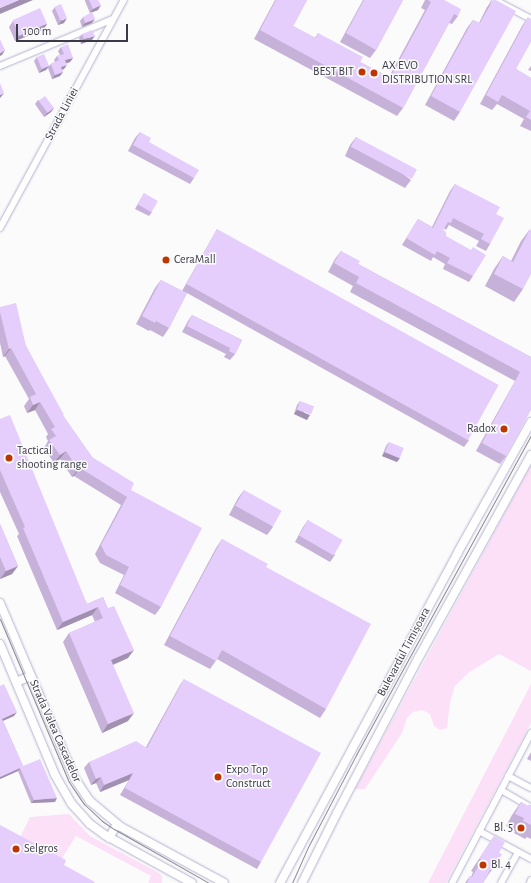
<!DOCTYPE html>
<html>
<head>
<meta charset="utf-8">
<style>
  body { margin:0 }
  #map { position:relative; width:531px; height:883px; overflow:hidden; background:#fbfbfb; font-family:"Alegreya Sans",sans-serif }
  div>[style] { position:absolute }
  .green>* { inset:0; background:#fbe0f8 }
  .roads { filter:drop-shadow(0 0 1px #b2b1d1) drop-shadow(0 0 1px #b2b1d1) }
  .street>* { height:6px; margin:-3px; padding:0 3px; transform-origin:3px; border-radius:3px; background:#fff }
  .secondary>* { height:8px; margin:-4px; padding:0 4px; transform-origin:4px; border-radius:4px; background:#fff }
  .tram>* { height:1px; margin:-0.5px; padding:0 0.5px; transform-origin:0.5px; border-radius:0.5px; background:#8a8a92 }
  .wall>* { inset:0; background:#c6b1d9 }
  .shaded-wall>* { inset:0; background:#a190b0 }
  .building>* { inset:0; background:#e6cefc; transform-origin:0 0 }
  .dots>* { width:11px; height:11px; translate:-50% -50%; box-sizing:border-box; border:2px solid #fbfbfb; border-radius:50% }
  span { translate:-50% -50%; white-space:nowrap; text-align:center; line-height:1.15; -webkit-text-stroke:3px #fbfbfb; paint-order:stroke }
  .poi-label { font-size:12px; color:#3b3b48 }
  .left { translate:0 -50%; text-align:left }
  .right { translate:-100% -50%; text-align:right }
  .street-label { font-size:12px; color:#3b3b48 }
  .scale { position:absolute; left:16px; top:24px; width:112px; height:18px; box-sizing:border-box; border:2px solid #3b3b48; border-top:0; padding-left:5px; font-size:12px; line-height:14px; white-space:nowrap; color:#3b3b48; -webkit-text-stroke:3px #fbfbfb; paint-order:stroke }
</style>
</head>
<body>
<div id="map">
  <div class="green">
    <i style="clip-path:polygon(531px 465px,531px 671px,499px 654px,468px 673px,455px 686px,450px 702px,447px 728px,440px 730px,434px 726px,430px 714px,422px 710px,413px 712px,407px 718px,402px 733px,365px 789px,355px 789px)"></i>
    <i style="clip-path:polygon(531px 684px,531px 723px,446px 883px,428px 883px)"></i>
    <i style="clip-path:polygon(69px 814px,90px 836px,159px 873px,162px 876px,162px 883px,148px 883px,151px 876px,76px 836px,62px 858px,20px 838px,30px 817px)"></i>
  </div>
  <div class="roads">
    <div class="street">
      <i style="left:495px;top:0;width:41px;rotate:27.8deg"></i>
      <i style="left:0;top:66px;width:122px;rotate:-22.6deg"></i>
      <i style="left:0;top:228px;width:260px;rotate:-61.5deg"></i>
      <i style="left:508px;top:776px;width:26px;rotate:28deg"></i>
      <i style="left:501px;top:790px;width:34px;rotate:30deg"></i>
      <i style="left:479px;top:831px;width:59px;rotate:28.3deg"></i>
      <i style="left:452px;top:883px;width:170px;rotate:-62.2deg"></i>
      <i style="left:501px;top:883px;width:35px;rotate:-61deg"></i>
      <i style="left:530px;top:883px;width:3px;rotate:-72deg"></i>
    </div>
    <div class="secondary">
      <i style="left:0;top:603px;width:191px;rotate:66.9deg"></i>
      <i style="left:75px;top:779px;width:27px;rotate:56deg"></i>
      <i style="left:90px;top:801px;width:40px;rotate:40deg"></i>
      <i style="left:121px;top:827px;width:117px;rotate:28.5deg"></i>
      <i style="left:0;top:644px;width:142px;rotate:67.2deg"></i>
      <i style="left:55px;top:775px;width:32px;rotate:60deg"></i>
      <i style="left:71px;top:803px;width:28px;rotate:48deg"></i>
      <i style="left:90px;top:824px;width:19px;rotate:36deg"></i>
      <i style="left:105px;top:835px;width:99px;rotate:28.9deg"></i>
      <i style="left:16px;top:682px;width:16px;rotate:-22deg"></i>
      <i style="left:109px;top:838px;width:16px;rotate:-60deg"></i>
      <i style="left:280px;top:883px;width:376px;rotate:-61.7deg"></i>
      <i style="left:458px;top:552px;width:149px;rotate:-60.7deg"></i>
      <i style="left:302px;top:883px;width:78px;rotate:-63.4deg"></i>
      <i style="left:337px;top:813px;width:176px;rotate:-62.3deg"></i>
      <i style="left:419px;top:657px;width:231px;rotate:-61deg"></i>
    </div>
  </div>
  <div class="tram">
    <i style="left:0;top:619px;width:177px;rotate:67.1deg"></i>
    <i style="left:69px;top:782px;width:27px;rotate:56deg"></i>
    <i style="left:84px;top:804px;width:25px;rotate:43deg"></i>
    <i style="left:102px;top:821px;width:14px;rotate:34deg"></i>
    <i style="left:114px;top:829px;width:109px;rotate:29.6deg"></i>
    <i style="left:292px;top:883px;width:39px;rotate:-66deg"></i>
    <i style="left:308px;top:847px;width:104px;rotate:-62.4deg"></i>
    <i style="left:356px;top:755px;width:365px;rotate:-61.3deg"></i>
  </div>
  <div class="wall">
    <i style="clip-path:polygon(85px 0,98px 0,98px 10px,90px 13px,85px 1px)"></i>
    <i style="clip-path:polygon(275px 0,307px 0,293px 26px,315px 38px,318px 33px,360px 62px,389px 77px,425px 10px,421px 8px,425px 0,444px 0,458px 16px,452px 24px,449px 23px,403px 108px,397px 116px,254px 39px)"></i>
    <i style="clip-path:polygon(363px 0,403px 0,376px 50px,370px 58px,340px 42px)"></i>
    <i style="clip-path:polygon(492px 0,460px 112px,454px 121px,425px 105px,467px 28px,473px 20px,479px 23px,487px 7px)"></i>
    <i style="clip-path:polygon(55px 7px,64px 23px,58px 25px,52px 11px)"></i>
    <i style="clip-path:polygon(83px 17px,92px 23px,82px 27px,80px 21px)"></i>
    <i style="clip-path:polygon(528px 17px,516px 69px,531px 78px,531px 131px,520px 126px,524px 119px,497px 104px,492px 110px,480px 104px,522px 26px)"></i>
    <i style="clip-path:polygon(13px 21px,47px 24px,43px 30px,15px 41px,9px 27px)"></i>
    <i style="clip-path:polygon(82px 34px,92px 40px,81px 44px,79px 38px)"></i>
    <i style="clip-path:polygon(61px 47px,73px 58px,70px 62px,66px 63px,64px 69px,62px 70px,63px 72px,60px 76px,52px 79px,48px 68px,46px 70px,39px 73px,34px 61px,37px 57px,49px 66px,51px 64px,55px 62px,54px 60px,57px 56px,60px 55px,58px 51px)"></i>
    <i style="clip-path:polygon(531px 66px,531px 71px,528px 70px)"></i>
    <i style="clip-path:polygon(38px 100px,54px 108px,51px 112px,44px 117px,35px 104px)"></i>
    <i style="clip-path:polygon(140px 132px,149px 142px,194px 178px,190px 184px,128px 151px,135px 138px)"></i>
    <i style="clip-path:polygon(356px 137px,411px 180px,405px 188px,345px 156px,350px 145px)"></i>
    <i style="clip-path:polygon(455px 184px,496px 214px,490px 244px,486px 251px,476px 246px,479px 241px,449px 225px,446px 230px,444px 228px,443px 230px,446px 236px,473px 276px,469px 282px,443px 269px,445px 264px,433px 257px,431px 261px,402px 245px,418px 219px,432px 227px,450px 191px)"></i>
    <i style="clip-path:polygon(144px 193px,152px 212px,149px 216px,135px 209px)"></i>
    <i style="clip-path:polygon(217px 229px,469px 440px,464px 447px,187px 293px,169px 328px,163px 337px,150px 330px,149px 331px,136px 324px,155px 288px,161px 280px,182px 291px,213px 236px)"></i>
    <i style="clip-path:polygon(530px 229px,523px 289px,514px 302px,485px 286px,494px 269px,503px 256px,511px 261px,521px 241px)"></i>
    <i style="clip-path:polygon(341px 251px,358px 264px,531px 357px,506px 456px,500px 464px,476px 451px,515px 381px,350px 292px,353px 286px,328px 272px,335px 259px)"></i>
    <i style="clip-path:polygon(0 307px,26px 346px,63px 416px,92px 457px,131px 490px,161px 607px,155px 615px,115px 593px,124px 575px,100px 563px,95px 554px,121px 505px,74px 476px,72px 477px,60px 459px,54px 463px,44px 448px,48px 441px,46px 437px,48px 434px,35px 410px,27px 413px,24px 406px,29px 399px,5px 356px,3px 357px,0 343px)"></i>
    <i style="clip-path:polygon(192px 315px,242px 340px,235px 354px,230px 360px,224px 357px,226px 354px,182px 332px,188px 321px)"></i>
    <i style="clip-path:polygon(300px 401px,307px 420px,294px 414px,297px 405px)"></i>
    <i style="clip-path:polygon(0 419px,87px 604px,103px 597px,128px 658px,113px 665px,128px 721px,102px 733px,63px 642px,69px 633px,95px 622px,92px 615px,57px 630px,17px 536px,19px 534px,0 492px)"></i>
    <i style="clip-path:polygon(389px 442px,397px 462px,382px 456px,386px 446px)"></i>
    <i style="clip-path:polygon(244px 490px,273px 527px,267px 535px,229px 515px,238px 498px)"></i>
    <i style="clip-path:polygon(308px 520px,335px 555px,330px 562px,295px 542px,303px 527px)"></i>
    <i style="clip-path:polygon(0 524px,18px 566px,12px 574px,0 579px)"></i>
    <i style="clip-path:polygon(222px 539px,266px 567px,326px 709px,320px 718px,217px 659px,210px 669px,164px 645px,216px 548px)"></i>
    <i style="clip-path:polygon(184px 679px,261px 862px,257px 869px,120px 795px,129px 780px,100px 792px,96px 783px,91px 785px,84px 768px,89px 762px,146px 747px,180px 685px)"></i>
    <i style="clip-path:polygon(0 686px,14px 716px,3px 721px,23px 766px,55px 802px,31px 803px,18px 771px,0 779px)"></i>
    <i style="clip-path:polygon(531px 752px,531px 761px,527px 759px)"></i>
    <i style="clip-path:polygon(521px 802px,528px 806px,531px 805px,531px 839px,527px 837px,525px 839px,514px 833px,515px 831px,506px 826px,512px 815px)"></i>
    <i style="clip-path:polygon(494px 836px,499px 853px,497px 863px,488px 875px,483px 883px,465px 883px,470px 876px,471px 877px,473px 872px,471px 871px)"></i>
  </div>
  <div class="shaded-wall">
    <i style="clip-path:polygon(19px 0,33px 0,0 14px,0 8px)"></i>
    <i style="clip-path:polygon(101px 5px,98px 10px,90px 13px,93px 9px)"></i>
    <i style="clip-path:polygon(67px 18px,64px 23px,58px 25px,61px 21px)"></i>
    <i style="clip-path:polygon(95px 19px,92px 23px,82px 27px,85px 23px)"></i>
    <i style="clip-path:polygon(47px 24px,43px 30px,15px 41px,19px 36px)"></i>
    <i style="clip-path:polygon(95px 36px,92px 40px,81px 44px,84px 39px)"></i>
    <i style="clip-path:polygon(5px 50px,2px 55px,0 56px,0 53px)"></i>
    <i style="clip-path:polygon(73px 58px,70px 62px,62px 65px,65px 60px)"></i>
    <i style="clip-path:polygon(67px 65px,64px 69px,58px 71px,61px 67px)"></i>
    <i style="clip-path:polygon(49px 66px,46px 70px,39px 73px,42px 69px)"></i>
    <i style="clip-path:polygon(63px 72px,60px 76px,52px 79px,55px 75px)"></i>
    <i style="clip-path:polygon(4px 93px,1px 97px,0 98px,0 95px)"></i>
    <i style="clip-path:polygon(54px 108px,51px 112px,44px 117px,47px 113px)"></i>
    <i style="clip-path:polygon(11px 348px,5px 356px,3px 357px,9px 349px)"></i>
    <i style="clip-path:polygon(40px 402px,35px 410px,27px 413px,33px 405px)"></i>
    <i style="clip-path:polygon(297px 410px,310px 415px,307px 420px,294px 414px)"></i>
    <i style="clip-path:polygon(66px 451px,60px 459px,54px 463px,60px 455px)"></i>
    <i style="clip-path:polygon(385px 452px,400px 458px,397px 462px,382px 456px)"></i>
    <i style="clip-path:polygon(80px 468px,74px 476px,72px 477px,78px 469px)"></i>
    <i style="clip-path:polygon(18px 566px,12px 574px,0 579px,6px 571px)"></i>
    <i style="clip-path:polygon(98px 607px,92px 615px,57px 630px,63px 622px)"></i>
    <i style="clip-path:polygon(134px 650px,128px 658px,105px 668px,111px 660px)"></i>
    <i style="clip-path:polygon(17px 712px,14px 716px,0 722px,2px 719px)"></i>
    <i style="clip-path:polygon(134px 713px,128px 721px,102px 733px,108px 724px)"></i>
    <i style="clip-path:polygon(20px 768px,18px 771px,0 779px,0 777px)"></i>
    <i style="clip-path:polygon(133px 773px,129px 780px,100px 792px,104px 785px)"></i>
    <i style="clip-path:polygon(101px 777px,96px 783px,91px 785px,96px 779px)"></i>
    <i style="clip-path:polygon(57px 798px,55px 802px,31px 803px,34px 800px)"></i>
  </div>
  <div class="building">
    <i style="clip-path:polygon(0 0,19px 0,0 8px)"></i>
    <i style="clip-path:polygon(89px 0,98px 0,101px 5px,93px 9px)"></i>
    <i style="clip-path:polygon(276px 0,307px 0,293px 26px,316px 38px,318px 33px,363px 57px,360px 62px,390px 78px,431px 2px,428px 0,444px 0,461px 9px,458px 16px,454px 14px,403px 108px,260px 30px)"></i>
    <i style="clip-path:polygon(364px 0,403px 0,376px 50px,346px 33px)"></i>
    <i style="clip-path:polygon(493px 0,496px 0,516px 11px,460px 112px,431px 96px,473px 20px,480px 23px)"></i>
    <i style="left:61px;top:4px;width:15px;height:7px;rotate:67deg"></i>
    <i style="left:40px;top:8px;width:17px;height:30px;rotate:66deg"></i>
    <i style="clip-path:polygon(92px 12px,95px 19px,85px 23px,83px 17px)"></i>
    <i style="clip-path:polygon(528px 17px,531px 19px,531px 42px,516px 69px,531px 78px,531px 120px,526px 117px,530px 111px,502px 95px,498px 102px,486px 95px)"></i>
    <i style="clip-path:polygon(92px 30px,95px 36px,84px 39px,82px 34px)"></i>
    <i style="clip-path:polygon(0 39px,5px 50px,0 53px)"></i>
    <i style="clip-path:polygon(68px 44px,73px 58px,65px 60px,67px 65px,61px 67px,63px 72px,55px 75px,51px 64px,59px 60px,57px 56px,64px 54px,61px 47px)"></i>
    <i style="left:44px;top:54px;width:13px;height:8px;rotate:67deg"></i>
    <i style="clip-path:polygon(0 83px,4px 93px,0 95px)"></i>
    <i style="left:45px;top:96px;width:15px;height:8px;rotate:53deg"></i>
    <i style="clip-path:polygon(140px 132px,151px 138px,149px 142px,199px 170px,194px 178px,133px 145px)"></i>
    <i style="left:356px;top:137px;width:69px;height:11px;rotate:28deg"></i>
    <i style="clip-path:polygon(455px 184px,500px 207px,496px 214px,504px 218px,490px 244px,481px 239px,484px 234px,453px 218px,451px 223px,448px 222px,443px 230px,446px 232px,446px 236px,471px 250px,473px 247px,486px 255px,473px 276px,447px 263px,450px 258px,437px 251px,435px 255px,406px 238px,418px 219px,433px 228px)"></i>
    <i style="left:144px;top:193px;width:16px;height:13px;rotate:30deg"></i>
    <i style="left:217px;top:229px;width:322px;height:63px;rotate:29deg"></i>
    <i style="clip-path:polygon(530px 229px,531px 230px,531px 274px,523px 289px,494px 274px,503px 256px,513px 262px)"></i>
    <i style="clip-path:polygon(341px 251px,360px 261px,358px 264px,531px 357px,531px 410px,506px 456px,482px 443px,520px 372px,356px 283px,359px 277px,334px 263px)"></i>
    <i style="clip-path:polygon(161px 280px,187px 293px,169px 328px,156px 321px,155px 323px,142px 316px)"></i>
    <i style="clip-path:polygon(16px 303px,26px 346px,64px 415px,63px 415px,92px 457px,134px 483px,131px 490px,202px 528px,161px 607px,120px 585px,129px 567px,106px 555px,101px 545px,127px 497px,80px 468px,78px 469px,66px 451px,60px 455px,49px 440px,56px 436px,51px 429px,55px 427px,40px 402px,33px 405px,30px 397px,36px 394px,11px 348px,9px 349px,0 312px,0 307px)"></i>
    <i style="clip-path:polygon(192px 315px,242px 340px,235px 354px,229px 351px,230px 348px,187px 326px)"></i>
    <i style="left:300px;top:401px;width:15px;height:9px;rotate:20deg"></i>
    <i style="clip-path:polygon(10px 415px,87px 604px,103px 597px,108px 608px,114px 606px,134px 650px,111px 660px,134px 713px,108px 724px,69px 633px,103px 618px,98px 607px,63px 622px,23px 528px,25px 527px,0 470px,0 419px)"></i>
    <i style="left:389px;top:442px;width:16px;height:11px;rotate:22deg"></i>
    <i style="left:244px;top:490px;width:43px;height:18px;rotate:29deg"></i>
    <i style="left:308px;top:520px;width:40px;height:18px;rotate:30deg"></i>
    <i style="clip-path:polygon(0 524px,18px 566px,6px 571px,0 557px)"></i>
    <i style="clip-path:polygon(222px 539px,268px 564px,266px 567px,371px 624px,326px 709px,222px 650px,216px 661px,170px 636px)"></i>
    <i style="clip-path:polygon(184px 679px,321px 753px,261px 862px,125px 788px,133px 773px,104px 785px,101px 777px,96px 779px,89px 762px,136px 741px,147px 748px)"></i>
    <i style="clip-path:polygon(4px 684px,17px 712px,2px 719px,23px 766px,40px 759px,57px 798px,34px 800px,20px 768px,0 777px,0 686px)"></i>
    <i style="clip-path:polygon(521px 802px,528px 806px,529px 804px,531px 805px,531px 825px,523px 821px,524px 818px,515px 814px)"></i>
    <i style="clip-path:polygon(0 825px,66px 860px,64px 865px,95px 882px,94px 883px,0 883px)"></i>
    <i style="clip-path:polygon(494px 836px,505px 842px,499px 853px,502px 854px,497px 863px,495px 861px,483px 883px,467px 883px,470px 876px,472px 877px,482px 860px,479px 859px)"></i>
  </div>
  <div class="dots">
    <i style="left:362px;top:72px;background:#bd3500"></i>
    <i style="left:374px;top:73px;background:#bd3500"></i>
    <i style="left:166px;top:260px;background:#bd3500"></i>
    <i style="left:504px;top:429px;background:#bd3500"></i>
    <i style="left:9px;top:458px;background:#bd3500"></i>
    <i style="left:218px;top:777px;background:#bd3500"></i>
    <i style="left:521px;top:828px;background:#bd3500"></i>
    <i style="left:16px;top:849px;background:#bd3500"></i>
    <i style="left:483px;top:865px;background:#bd3500"></i>
  </div>
  <div class="poi-label">
    <span class="left" style="left:382px;top:73px">AX EVO<br>DISTRIBUTION SRL</span>
    <span class="right" style="left:354px;top:72px">BEST BIT</span>
    <span class="left" style="left:174px;top:260px">CeraMall</span>
    <span class="right" style="left:496px;top:429px">Radox</span>
    <span class="left" style="left:17px;top:458px">Tactical<br>shooting range</span>
    <span class="left" style="left:226px;top:777px">Expo Top<br>Construct</span>
    <span class="right" style="left:513px;top:828px">Bl. 5</span>
    <span class="left" style="left:24px;top:849px">Selgros</span>
    <span class="left" style="left:491px;top:865px">Bl. 4</span>
  </div>
  <div class="street-label">
    <span style="left:62px;top:114px;rotate:-62deg">Strada Liniei</span>
    <span style="left:404px;top:652px;rotate:-62deg">Bulevardul Timișoara</span>
    <span style="left:55px;top:731px;rotate:66deg">Strada Valea Cascadelor</span>
  </div>
  <div class="scale">100 m</div>
</div>
</body>
</html>
